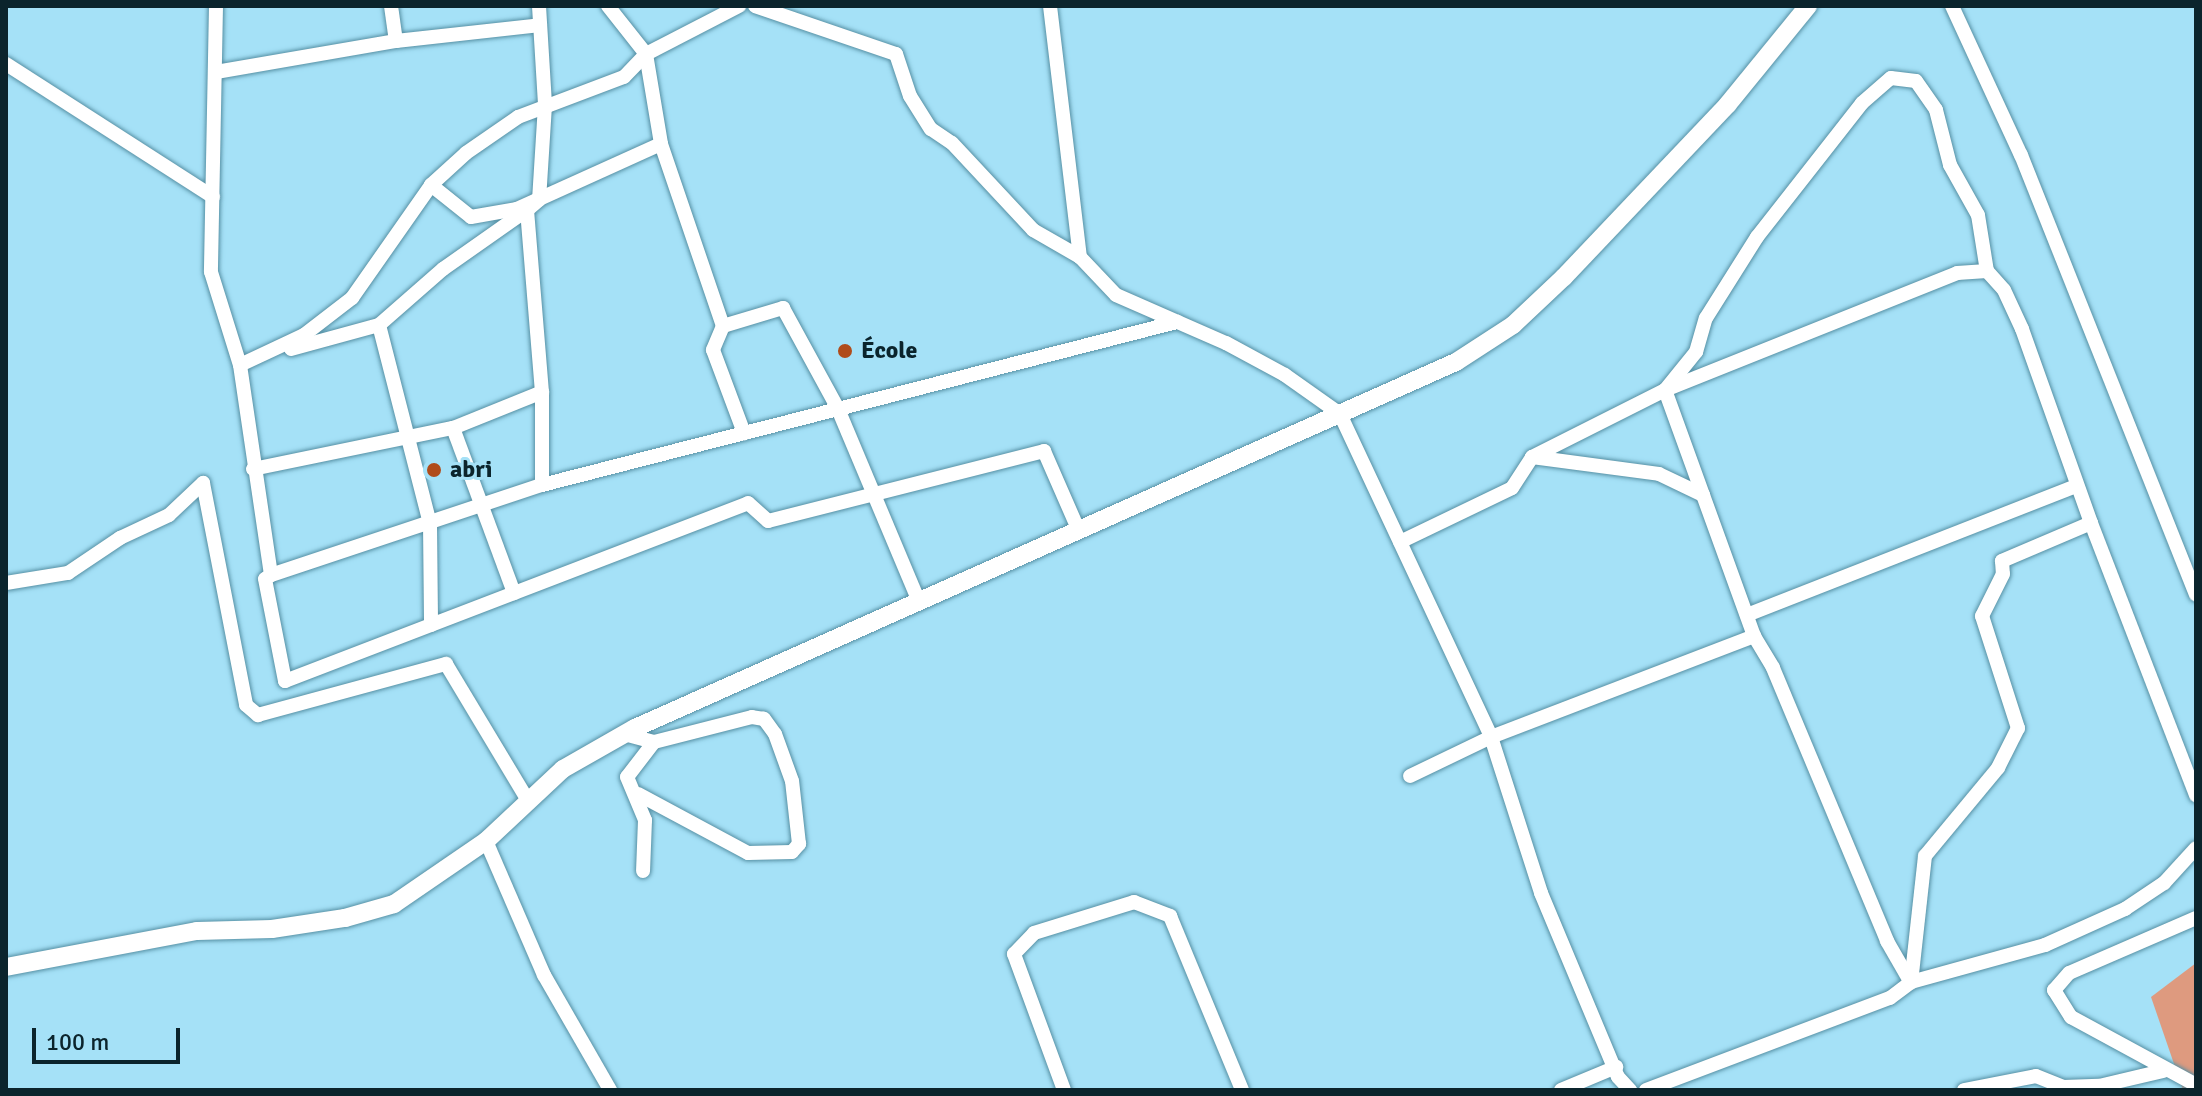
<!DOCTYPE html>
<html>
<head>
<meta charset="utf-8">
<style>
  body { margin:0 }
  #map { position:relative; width:2202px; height:1096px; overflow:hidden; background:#a5e1f7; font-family:Signika,sans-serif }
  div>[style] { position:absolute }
  .green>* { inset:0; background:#de9a7f }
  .roads { filter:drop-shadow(0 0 2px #5690a4) drop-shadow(0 0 2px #5690a4) }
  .minor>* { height:14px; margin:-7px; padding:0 7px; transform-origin:7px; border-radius:7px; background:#fff }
  .major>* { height:18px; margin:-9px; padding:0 9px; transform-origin:9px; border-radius:9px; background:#fff }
  .dots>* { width:22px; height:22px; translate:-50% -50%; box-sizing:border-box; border:4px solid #a5e1f7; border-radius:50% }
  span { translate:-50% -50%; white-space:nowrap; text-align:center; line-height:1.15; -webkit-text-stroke:6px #a5e1f7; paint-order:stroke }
  .poi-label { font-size:24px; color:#0b242c; font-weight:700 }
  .left { translate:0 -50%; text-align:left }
  .frame { position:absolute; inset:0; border:8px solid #0b242c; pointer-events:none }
  .scale { position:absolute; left:32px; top:1028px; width:148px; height:36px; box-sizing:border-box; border:4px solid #0b242c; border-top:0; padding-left:10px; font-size:24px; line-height:28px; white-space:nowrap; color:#0b242c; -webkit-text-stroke:6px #a5e1f7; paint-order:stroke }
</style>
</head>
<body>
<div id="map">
  <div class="green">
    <i style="clip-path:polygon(2196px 963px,2196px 1090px,2183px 1090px,2151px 997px)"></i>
  </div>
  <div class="roads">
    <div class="minor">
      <i style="left:216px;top:6px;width:266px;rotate:91.1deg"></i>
      <i style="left:211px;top:272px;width:97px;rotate:72.7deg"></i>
      <i style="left:240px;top:365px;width:212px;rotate:81.6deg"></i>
      <i style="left:271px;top:575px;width:7px;rotate:146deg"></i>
      <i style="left:265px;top:579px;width:104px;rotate:78.9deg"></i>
      <i style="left:285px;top:681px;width:496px;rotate:-21deg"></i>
      <i style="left:748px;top:503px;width:27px;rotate:42deg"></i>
      <i style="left:768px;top:521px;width:285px;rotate:-14.2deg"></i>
      <i style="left:1044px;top:451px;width:87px;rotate:66.4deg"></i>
      <i style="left:391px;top:6px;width:35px;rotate:82deg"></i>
      <i style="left:539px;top:6px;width:99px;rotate:86.5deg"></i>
      <i style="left:545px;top:105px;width:95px;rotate:93.6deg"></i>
      <i style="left:539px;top:200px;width:16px;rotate:140deg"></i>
      <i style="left:527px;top:210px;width:183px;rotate:85.3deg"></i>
      <i style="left:542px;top:392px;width:93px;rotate:90deg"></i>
      <i style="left:608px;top:6px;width:61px;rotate:51.6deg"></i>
      <i style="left:646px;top:54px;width:91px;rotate:80.5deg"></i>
      <i style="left:661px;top:144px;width:192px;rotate:71.2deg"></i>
      <i style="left:723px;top:326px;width:26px;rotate:113deg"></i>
      <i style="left:713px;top:350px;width:89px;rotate:69.5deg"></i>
      <i style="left:755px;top:6px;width:149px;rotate:18.8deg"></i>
      <i style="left:896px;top:54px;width:44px;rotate:71.6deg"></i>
      <i style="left:910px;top:96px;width:39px;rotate:58deg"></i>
      <i style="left:931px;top:129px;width:25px;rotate:34deg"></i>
      <i style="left:952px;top:143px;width:119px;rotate:47deg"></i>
      <i style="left:1033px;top:230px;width:54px;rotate:29.9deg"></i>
      <i style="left:1050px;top:6px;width:253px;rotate:83.2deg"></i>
      <i style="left:1080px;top:257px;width:52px;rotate:46.5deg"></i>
      <i style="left:1116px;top:295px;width:120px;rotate:23.6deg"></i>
      <i style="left:1226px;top:343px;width:67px;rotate:28.5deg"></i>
      <i style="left:1285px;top:375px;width:67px;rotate:35.3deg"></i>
      <i style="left:1340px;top:414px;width:357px;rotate:64.9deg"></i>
      <i style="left:1491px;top:737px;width:164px;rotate:72.2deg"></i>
      <i style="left:1541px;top:893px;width:199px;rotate:67.3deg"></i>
      <i style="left:1618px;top:1077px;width:18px;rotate:47deg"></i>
      <i style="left:1952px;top:6px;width:164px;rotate:65.2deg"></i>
      <i style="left:2021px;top:155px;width:473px;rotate:68.3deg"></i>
      <i style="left:6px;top:64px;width:246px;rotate:32.7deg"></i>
      <i style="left:216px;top:72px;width:183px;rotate:-9.8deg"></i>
      <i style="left:396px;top:41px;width:145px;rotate:-6.3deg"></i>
      <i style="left:431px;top:185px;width:51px;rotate:38.7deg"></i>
      <i style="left:471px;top:217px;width:47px;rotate:-9.9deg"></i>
      <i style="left:517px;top:209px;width:158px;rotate:-24.3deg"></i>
      <i style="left:379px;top:325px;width:205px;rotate:75.6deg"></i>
      <i style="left:430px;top:524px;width:101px;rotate:89.4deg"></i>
      <i style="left:723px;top:326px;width:63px;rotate:-16.7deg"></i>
      <i style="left:783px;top:308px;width:115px;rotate:61.4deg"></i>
      <i style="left:838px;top:409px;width:209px;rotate:67.2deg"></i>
      <i style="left:291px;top:349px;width:91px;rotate:-15.3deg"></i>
      <i style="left:379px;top:325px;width:85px;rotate:-41.2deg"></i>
      <i style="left:443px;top:269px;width:103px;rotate:-35.1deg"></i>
      <i style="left:240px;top:365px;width:71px;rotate:-25.1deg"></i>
      <i style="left:304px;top:335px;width:61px;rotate:-37.6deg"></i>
      <i style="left:352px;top:298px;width:138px;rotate:-55deg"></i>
      <i style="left:431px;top:185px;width:47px;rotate:-42.4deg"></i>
      <i style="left:466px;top:153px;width:63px;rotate:-34.7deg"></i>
      <i style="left:518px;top:117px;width:113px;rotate:-20.7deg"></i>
      <i style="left:624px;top:77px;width:32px;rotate:-46deg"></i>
      <i style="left:646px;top:54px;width:105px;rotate:-27.3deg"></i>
      <i style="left:1666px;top:389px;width:48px;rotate:-51deg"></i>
      <i style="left:1696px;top:352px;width:35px;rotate:-74deg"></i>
      <i style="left:1706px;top:318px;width:96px;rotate:-57.8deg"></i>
      <i style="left:1757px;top:237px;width:170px;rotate:-51.9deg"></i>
      <i style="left:1862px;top:103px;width:38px;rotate:-41deg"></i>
      <i style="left:1891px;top:78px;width:25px;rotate:7deg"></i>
      <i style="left:1916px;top:81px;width:35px;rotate:55deg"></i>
      <i style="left:1936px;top:110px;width:57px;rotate:75.7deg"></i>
      <i style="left:1950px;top:165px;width:57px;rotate:60.8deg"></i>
      <i style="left:1978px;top:215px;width:57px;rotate:80.9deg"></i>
      <i style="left:1665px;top:390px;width:315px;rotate:-21.8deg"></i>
      <i style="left:1957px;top:273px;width:30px;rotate:-4deg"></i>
      <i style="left:1987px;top:271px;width:25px;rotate:48deg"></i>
      <i style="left:2004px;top:290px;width:43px;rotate:65.2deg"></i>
      <i style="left:2022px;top:329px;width:206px;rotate:70.4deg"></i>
      <i style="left:2091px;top:523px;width:97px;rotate:156.9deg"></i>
      <i style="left:2002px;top:561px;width:13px;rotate:86deg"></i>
      <i style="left:2003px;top:574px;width:47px;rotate:116.6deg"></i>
      <i style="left:1982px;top:616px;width:118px;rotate:72.2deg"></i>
      <i style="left:2018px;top:728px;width:45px;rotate:116.6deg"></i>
      <i style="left:1998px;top:768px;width:114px;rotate:129.7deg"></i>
      <i style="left:1925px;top:856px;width:127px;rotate:96.3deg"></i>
      <i style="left:453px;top:428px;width:176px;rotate:69.7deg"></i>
      <i style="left:1532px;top:457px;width:128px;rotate:7.6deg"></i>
      <i style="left:1659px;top:474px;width:49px;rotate:25.5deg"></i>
      <i style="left:253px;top:469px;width:204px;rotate:-11.6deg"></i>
      <i style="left:453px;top:428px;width:96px;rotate:-22deg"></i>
      <i style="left:2091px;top:523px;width:292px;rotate:68.9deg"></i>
      <i style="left:1400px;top:542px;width:124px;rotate:-25.7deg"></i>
      <i style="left:1512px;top:488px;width:37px;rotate:-57deg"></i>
      <i style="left:1532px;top:457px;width:149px;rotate:-26.7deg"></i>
      <i style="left:1665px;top:390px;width:262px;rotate:70.1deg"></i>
      <i style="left:1754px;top:636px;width:37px;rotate:59deg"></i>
      <i style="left:1773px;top:668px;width:296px;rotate:67.3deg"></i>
      <i style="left:1887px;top:941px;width:46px;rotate:60.1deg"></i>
      <i style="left:271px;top:575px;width:286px;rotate:-18.4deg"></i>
      <i style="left:542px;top:485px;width:656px;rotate:-14.4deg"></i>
      <i style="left:6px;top:583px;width:63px;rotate:-9.2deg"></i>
      <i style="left:68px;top:573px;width:63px;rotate:-33.9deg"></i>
      <i style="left:120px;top:538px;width:54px;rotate:-25.1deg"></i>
      <i style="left:169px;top:515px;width:47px;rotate:-43.3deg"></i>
      <i style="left:203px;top:483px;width:226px;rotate:79deg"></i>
      <i style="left:246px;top:705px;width:16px;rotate:40deg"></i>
      <i style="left:258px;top:715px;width:195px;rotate:-15.2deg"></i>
      <i style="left:446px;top:664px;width:157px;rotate:59deg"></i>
      <i style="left:1747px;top:615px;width:354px;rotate:-21.4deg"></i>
      <i style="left:624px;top:734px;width:31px;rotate:15deg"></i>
      <i style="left:654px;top:742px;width:44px;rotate:127.6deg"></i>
      <i style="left:627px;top:777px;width:47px;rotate:67.3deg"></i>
      <i style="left:645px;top:820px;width:51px;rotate:92.2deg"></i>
      <i style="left:1410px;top:776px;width:90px;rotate:-25.7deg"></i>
      <i style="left:1491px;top:737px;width:282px;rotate:-21deg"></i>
      <i style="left:638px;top:794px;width:125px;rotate:28.2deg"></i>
      <i style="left:748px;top:853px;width:44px;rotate:-1.3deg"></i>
      <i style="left:792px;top:852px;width:11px;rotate:-49deg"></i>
      <i style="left:799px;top:844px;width:63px;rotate:-96.3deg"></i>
      <i style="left:792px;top:781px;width:50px;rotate:-109.9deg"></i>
      <i style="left:775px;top:734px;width:19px;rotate:-126deg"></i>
      <i style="left:764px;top:719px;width:12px;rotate:-171deg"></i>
      <i style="left:752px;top:717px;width:101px;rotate:165.7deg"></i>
      <i style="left:486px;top:841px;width:146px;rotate:66.6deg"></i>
      <i style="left:544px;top:975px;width:133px;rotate:60.1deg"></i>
      <i style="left:2196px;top:918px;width:138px;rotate:156.6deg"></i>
      <i style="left:2069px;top:973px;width:23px;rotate:131deg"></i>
      <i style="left:2054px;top:990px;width:32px;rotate:58deg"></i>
      <i style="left:2071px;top:1017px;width:142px;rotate:28.5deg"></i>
      <i style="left:1064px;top:1090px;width:145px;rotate:-110.2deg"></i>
      <i style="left:1014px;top:954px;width:29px;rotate:-46deg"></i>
      <i style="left:1034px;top:933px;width:105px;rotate:-17.2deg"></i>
      <i style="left:1134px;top:902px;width:39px;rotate:21deg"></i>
      <i style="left:1170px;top:916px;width:188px;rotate:67.5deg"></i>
      <i style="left:1561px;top:1090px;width:60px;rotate:-22.7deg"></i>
      <i style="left:1646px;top:1090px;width:261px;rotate:-20.7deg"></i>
      <i style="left:1890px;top:998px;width:26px;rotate:-37deg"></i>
      <i style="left:1911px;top:982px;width:139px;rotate:-15.4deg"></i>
      <i style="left:2045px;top:945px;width:88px;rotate:-24.2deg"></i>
      <i style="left:2125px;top:909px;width:47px;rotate:-33.7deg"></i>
      <i style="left:2164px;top:883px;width:47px;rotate:-47.6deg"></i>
      <i style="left:1964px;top:1090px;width:73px;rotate:-11deg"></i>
      <i style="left:2036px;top:1076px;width:29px;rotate:22deg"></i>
      <i style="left:2063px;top:1087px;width:36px;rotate:-2deg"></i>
      <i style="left:2099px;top:1086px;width:66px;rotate:-13.2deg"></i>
    </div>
    <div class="major">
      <i style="left:6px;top:967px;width:194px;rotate:-10.7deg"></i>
      <i style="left:197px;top:931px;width:75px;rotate:-1.5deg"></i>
      <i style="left:272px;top:929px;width:74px;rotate:-8.6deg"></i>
      <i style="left:345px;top:918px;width:51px;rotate:-15.9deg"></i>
      <i style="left:394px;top:904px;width:112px;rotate:-34.4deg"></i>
      <i style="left:486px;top:841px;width:105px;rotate:-43.1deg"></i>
      <i style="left:563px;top:769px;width:83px;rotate:-29.7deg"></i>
      <i style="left:635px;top:728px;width:899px;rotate:-24.03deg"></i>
      <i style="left:1456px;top:362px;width:68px;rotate:-33deg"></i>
      <i style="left:1513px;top:325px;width:70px;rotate:-43.3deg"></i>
      <i style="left:1564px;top:277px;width:238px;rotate:-46.5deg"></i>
      <i style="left:1728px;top:104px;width:127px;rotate:-50.8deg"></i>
    </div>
  </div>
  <div class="dots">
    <i style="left:845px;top:351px;background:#b04c1b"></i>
    <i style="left:434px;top:470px;background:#b04c1b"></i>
  </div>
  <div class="poi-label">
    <span class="left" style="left:861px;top:351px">École</span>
    <span class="left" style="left:450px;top:470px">abri</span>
  </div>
  <div class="frame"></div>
  <div class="scale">100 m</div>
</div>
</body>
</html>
